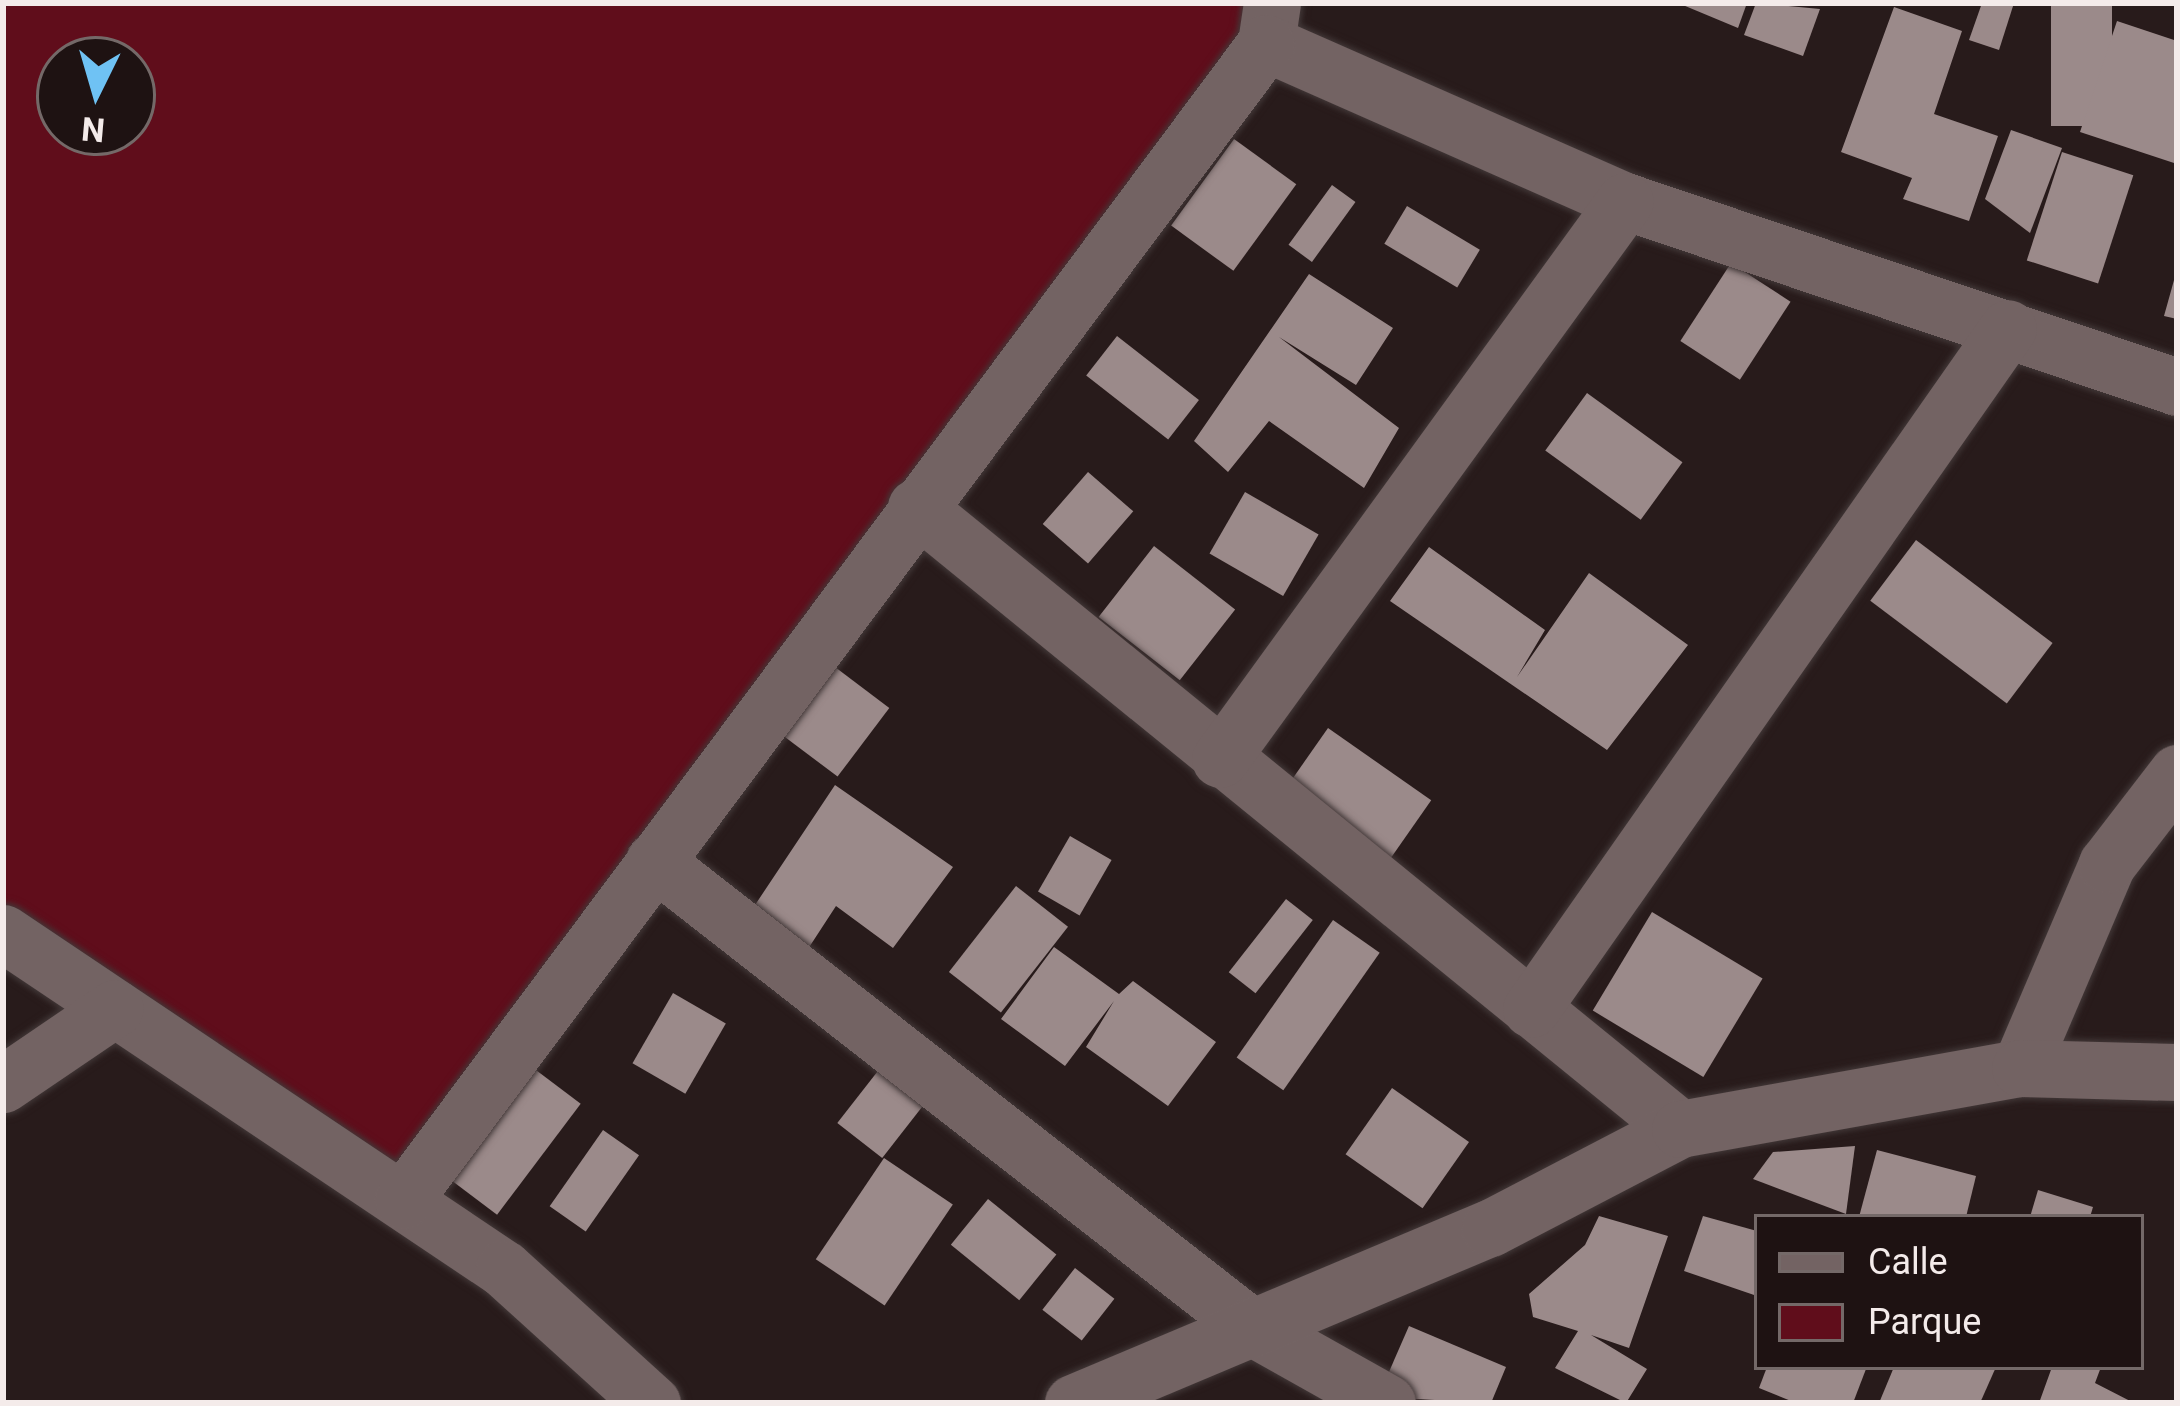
<!DOCTYPE html>
<html>
<head>
<meta charset="utf-8">
<style>
  body { margin:0 }
  #map { position:relative; width:2180px; height:1406px; overflow:hidden; background:#281b1b; font-family:Roboto,sans-serif }
  div>[style] { position:absolute }
  .green>* { inset:0; background:#600d1b }
  .building>* { inset:0; background:#9b8a8a; transform-origin:0 0 }
  .roads { filter:drop-shadow(0 0 3px #423838) drop-shadow(0 0 3px #423838) }
  .minor>* { height:57px; margin:-28.5px; padding:0 28.5px; transform-origin:28.5px; border-radius:28.5px; background:#736363 }
  span { translate:-50% -50%; white-space:nowrap; text-align:center; line-height:1.15; -webkit-text-stroke:12px #1e1212; paint-order:stroke }
  .frame { position:absolute; inset:0; border:6px solid #f4ebea; pointer-events:none }
  .legend { position:absolute; left:1754px; top:1214px; width:390px; height:156px; box-sizing:border-box; background:#1e1212; border:3px solid #746968; margin:0; padding:15px 21px; list-style:none; font-size:36px; color:#f4ebea }
  .legend li { display:flex; align-items:center; gap:24px; height:60px }
  .legend b { width:60px; border:3px solid #746968 }
  .north { position:absolute; left:36px; top:36px; width:120px; height:120px; box-sizing:border-box; background:#1e1212; border:3px solid #746968; border-radius:50%; rotate:185deg; font-size:33px; font-weight:700; line-height:48px; text-align:center; color:#f4ebea }
  .north::after { content:''; display:block; margin:auto; width:42px; height:54px; background:#6fc2f4; clip-path:polygon(50% 0,100% 100%,50% 72%,0 100%) }
</style>
</head>
<body>
<div id="map">
  <div class="green">
    <i style="clip-path:polygon(evenodd,3px 3px,1272px 3px,403px 1200px,3px 933px,3px 3px,60px 60px,132px 60px,132px 132px,60px 132px,60px 60px)"></i>
  </div>
  <div class="building">
    <i style="clip-path:polygon(1678px 3px,1747px 3px,1738px 28px)"></i>
    <i style="clip-path:polygon(1756px 3px,1820px 9px,1803px 56px,1744px 35px)"></i>
    <i style="clip-path:polygon(1982px 3px,2014px 3px,1999px 50px,1969px 40px)"></i>
    <i style="left:2051px;top:3px;width:61px;height:123px"></i>
    <i style="clip-path:polygon(1894px 7px,1962px 31px,1934px 114px,1998px 136px,1969px 221px,1903px 199px,1912px 178px,1841px 152px)"></i>
    <i style="clip-path:polygon(2117px 21px,2177px 41px,2177px 164px,2080px 132px)"></i>
    <i style="clip-path:polygon(2011px 130px,2062px 148px,2030px 233px,1985px 199px)"></i>
    <i style="left:1234px;top:139px;width:77px;height:107px;rotate:36deg"></i>
    <i style="left:2062px;top:152px;width:75px;height:114px;rotate:18deg"></i>
    <i style="left:1332px;top:185px;width:29px;height:74px;rotate:36deg"></i>
    <i style="left:1407px;top:206px;width:85px;height:44px;rotate:31deg"></i>
    <i style="left:1731px;top:263px;width:71px;height:93px;rotate:33deg"></i>
    <i style="clip-path:polygon(2176px 273px,2177px 274px,2177px 319px,2164px 316px)"></i>
    <i style="clip-path:polygon(1309px 274px,1393px 328px,1356px 385px,1279px 337px,1399px 428px,1364px 488px,1269px 421px,1228px 472px,1194px 441px)"></i>
    <i style="left:1117px;top:336px;width:104px;height:50px;rotate:38deg"></i>
    <i style="left:1587px;top:393px;width:118px;height:71px;rotate:36deg"></i>
    <i style="left:1088px;top:472px;width:60px;height:69px;rotate:41deg"></i>
    <i style="left:1245px;top:492px;width:85px;height:71px;rotate:30deg"></i>
    <i style="left:1916px;top:540px;width:171px;height:76px;rotate:37deg"></i>
    <i style="left:1154px;top:546px;width:103px;height:90px;rotate:38deg"></i>
    <i style="clip-path:polygon(1429px 547px,1545px 630px,1517px 677px,1589px 573px,1688px 645px,1607px 750px,1390px 601px)"></i>
    <i style="left:835px;top:667px;width:68px;height:86px;rotate:37deg"></i>
    <i style="left:1328px;top:728px;width:126px;height:78px;rotate:35deg"></i>
    <i style="clip-path:polygon(835px 785px,953px 867px,893px 948px,836px 906px,806px 952px,749px 914px)"></i>
    <i style="left:1070px;top:836px;width:48px;height:64px;rotate:30deg"></i>
    <i style="left:1016px;top:886px;width:66px;height:109px;rotate:38deg"></i>
    <i style="left:1286px;top:899px;width:34px;height:93px;rotate:38deg"></i>
    <i style="left:1652px;top:912px;width:129px;height:115px;rotate:31deg"></i>
    <i style="left:1333px;top:920px;width:57px;height:168px;rotate:35deg"></i>
    <i style="clip-path:polygon(1054px 947px,1119px 994px,1133px 981px,1216px 1042px,1168px 1106px,1086px 1047px,1114px 1001px,1065px 1066px,1001px 1019px)"></i>
    <i style="left:673px;top:993px;width:61px;height:81px;rotate:30deg"></i>
    <i style="left:520px;top:1058px;width:76px;height:139px;rotate:37deg"></i>
    <i style="left:881px;top:1067px;width:57px;height:71px;rotate:38deg"></i>
    <i style="left:1392px;top:1088px;width:94px;height:81px;rotate:35deg"></i>
    <i style="left:603px;top:1130px;width:44px;height:93px;rotate:35deg"></i>
    <i style="clip-path:polygon(1855px 1146px,1846px 1214px,1753px 1179px,1773px 1152px)"></i>
    <i style="clip-path:polygon(1877px 1150px,1976px 1176px,1966px 1217px,1859px 1217px)"></i>
    <i style="left:884px;top:1158px;width:83px;height:122px;rotate:34deg"></i>
    <i style="clip-path:polygon(2038px 1190px,2093px 1207px,2090px 1217px,2030px 1217px)"></i>
    <i style="left:988px;top:1199px;width:88px;height:59px;rotate:39deg"></i>
    <i style="clip-path:polygon(1599px 1216px,1668px 1236px,1629px 1348px,1591px 1335px,1647px 1369px,1626px 1403px,1555px 1368px,1578px 1331px,1533px 1317px,1529px 1294px,1585px 1245px)"></i>
    <i style="clip-path:polygon(1703px 1216px,1757px 1231px,1757px 1296px,1684px 1271px)"></i>
    <i style="left:1075px;top:1268px;width:50px;height:53px;rotate:38deg"></i>
    <i style="clip-path:polygon(1409px 1326px,1506px 1367px,1491px 1403px,1378px 1397px)"></i>
    <i style="clip-path:polygon(1767px 1367px,1860px 1367px,1866px 1369px,1853px 1403px,1796px 1403px,1759px 1388px)"></i>
    <i style="clip-path:polygon(1894px 1367px,1996px 1367px,1980px 1403px,1879px 1403px)"></i>
    <i style="clip-path:polygon(2052px 1367px,2101px 1367px,2095px 1383px,2134px 1403px,2039px 1403px)"></i>
  </div>
  <div class="roads">
    <div class="minor">
      <i style="left:1272px;top:3px;width:40px;rotate:98.5deg"></i>
      <i style="left:1266px;top:43px;width:392px;rotate:23.8deg"></i>
      <i style="left:1625px;top:201px;width:582px;rotate:18.62deg"></i>
      <i style="left:916px;top:507px;width:985px;rotate:39.15deg"></i>
      <i style="left:1220px;top:759px;width:689px;rotate:-54.03deg"></i>
      <i style="left:654px;top:861px;width:756px;rotate:37.96deg"></i>
      <i style="left:1250px;top:1326px;width:157px;rotate:29.3deg"></i>
      <i style="left:3px;top:933px;width:603px;rotate:33.85deg"></i>
      <i style="left:504px;top:1269px;width:200px;rotate:42.2deg"></i>
      <i style="left:1531px;top:1009px;width:831px;rotate:-54.99deg"></i>
      <i style="left:2020px;top:1068px;width:222px;rotate:-66.9deg"></i>
      <i style="left:2107px;top:864px;width:115px;rotate:-52.4deg"></i>
      <i style="left:3px;top:1084px;width:135px;rotate:-34.2deg"></i>
      <i style="left:403px;top:1200px;width:1443px;rotate:-53.28deg"></i>
      <i style="left:1073px;top:1403px;width:452px;rotate:-22.8deg"></i>
      <i style="left:1490px;top:1228px;width:214px;rotate:-27.5deg"></i>
      <i style="left:1680px;top:1129px;width:345px;rotate:-10.2deg"></i>
      <i style="left:2020px;top:1068px;width:157px;rotate:1.5deg"></i>
    </div>
  </div>
  <div class="frame"></div>
  <ul class="legend">
  <li><b style="height:15px;background:#736363"></b>Calle</li>
  <li><b style="height:33px;background:#600d1b"></b>Parque</li>
  </ul>
  <div class="north">N</div>
</div>
</body>
</html>
